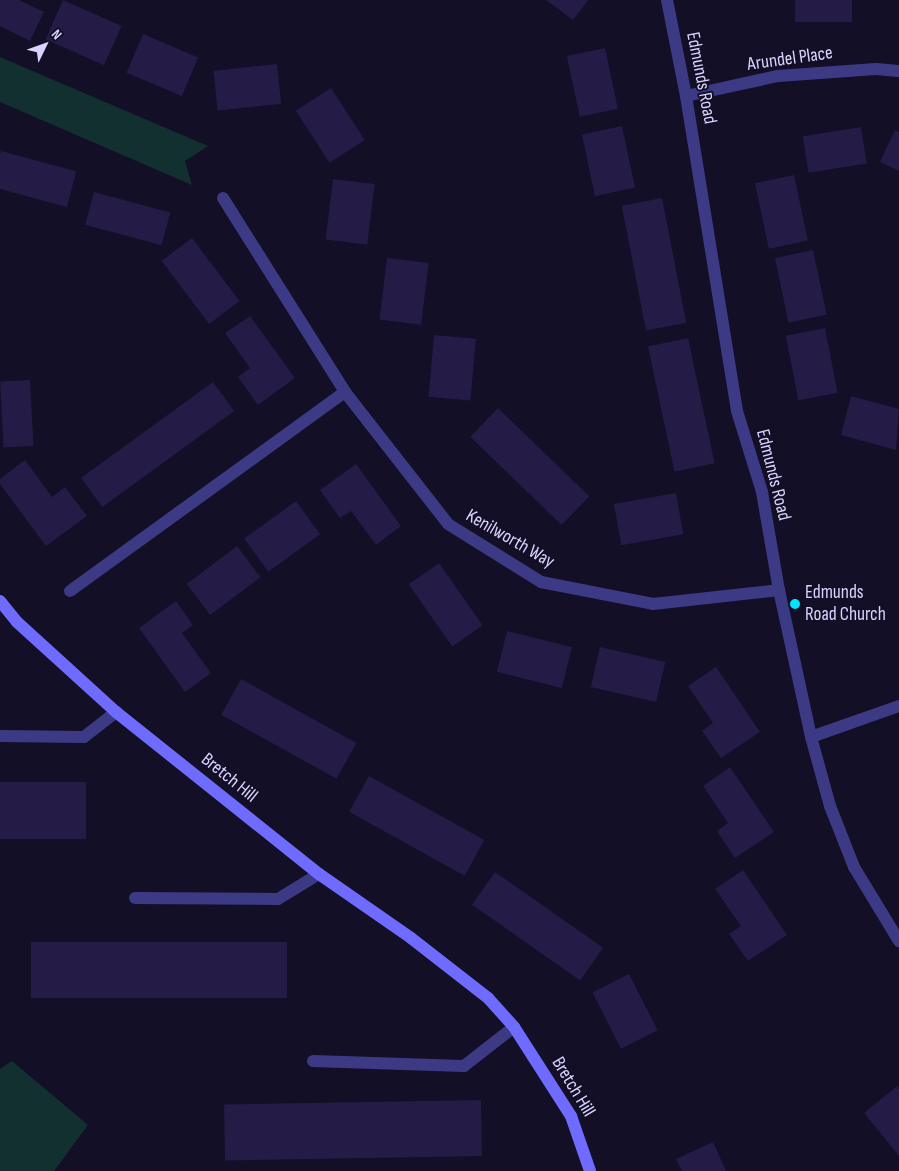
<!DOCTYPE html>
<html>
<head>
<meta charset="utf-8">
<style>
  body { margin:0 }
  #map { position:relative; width:899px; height:1171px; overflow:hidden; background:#130f26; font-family:"Sofia Sans Condensed",sans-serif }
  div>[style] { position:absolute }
  .green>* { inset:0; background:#12302f }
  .building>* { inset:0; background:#241b47; transform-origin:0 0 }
  .lane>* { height:12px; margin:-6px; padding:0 6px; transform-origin:6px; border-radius:6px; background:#3d3a85 }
  .street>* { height:12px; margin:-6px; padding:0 6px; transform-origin:6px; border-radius:6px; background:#3d3a85 }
  .secondary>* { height:12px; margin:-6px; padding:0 6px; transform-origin:6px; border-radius:6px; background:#6f6bff }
  .dots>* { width:14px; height:14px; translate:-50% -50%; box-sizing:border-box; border:2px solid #130f26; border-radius:50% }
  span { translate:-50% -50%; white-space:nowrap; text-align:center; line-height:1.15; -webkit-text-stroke:4px #130f26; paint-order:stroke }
  .street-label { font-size:19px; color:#d9d4ff }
  .poi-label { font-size:19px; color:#d9d4ff }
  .left { translate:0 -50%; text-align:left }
  .north { position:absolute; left:20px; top:20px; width:50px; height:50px; -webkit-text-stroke:4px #130f26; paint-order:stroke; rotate:48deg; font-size:14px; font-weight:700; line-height:20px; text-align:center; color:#d9d4ff }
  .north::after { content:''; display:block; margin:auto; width:18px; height:22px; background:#d9d4ff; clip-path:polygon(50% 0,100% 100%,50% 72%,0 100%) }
</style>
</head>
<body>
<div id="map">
  <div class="green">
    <i style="clip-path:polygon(0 57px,208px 146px,185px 161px,192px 185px,0 102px)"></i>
    <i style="clip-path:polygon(12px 1061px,88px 1125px,54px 1171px,0 1171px,0 1069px)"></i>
  </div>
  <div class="building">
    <i style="clip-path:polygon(0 0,19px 0,44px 12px,30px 41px,0 26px)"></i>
    <i style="left:63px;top:0;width:64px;height:43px;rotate:24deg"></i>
    <i style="clip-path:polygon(546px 0,588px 0,573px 20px)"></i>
    <i style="left:795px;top:0;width:57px;height:22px"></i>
    <i style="left:143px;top:34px;width:60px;height:42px;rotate:23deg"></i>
    <i style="left:605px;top:48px;width:62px;height:39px;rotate:78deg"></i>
    <i style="left:277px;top:64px;width:40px;height:64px;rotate:84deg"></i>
    <i style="left:331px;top:88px;width:62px;height:42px;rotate:57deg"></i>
    <i style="left:622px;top:126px;width:63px;height:41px;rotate:78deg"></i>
    <i style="left:861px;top:127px;width:37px;height:59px;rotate:81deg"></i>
    <i style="clip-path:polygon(895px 130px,899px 132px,899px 171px,880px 162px)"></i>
    <i style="left:1px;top:151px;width:78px;height:37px;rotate:15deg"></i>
    <i style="left:794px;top:175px;width:67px;height:40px;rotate:78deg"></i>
    <i style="left:333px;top:179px;width:42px;height:61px;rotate:7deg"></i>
    <i style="left:94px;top:192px;width:79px;height:34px;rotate:15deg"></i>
    <i style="left:662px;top:198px;width:127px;height:41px;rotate:79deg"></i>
    <i style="left:192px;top:238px;width:79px;height:38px;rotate:53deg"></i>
    <i style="left:813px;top:250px;width:66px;height:39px;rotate:78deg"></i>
    <i style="left:387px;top:258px;width:42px;height:62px;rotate:7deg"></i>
    <i style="clip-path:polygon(250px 316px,295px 378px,258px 405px,238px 377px,250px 368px,225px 333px)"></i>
    <i style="left:825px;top:328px;width:66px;height:40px;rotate:79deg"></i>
    <i style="left:434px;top:335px;width:42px;height:62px;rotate:5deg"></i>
    <i style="left:688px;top:338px;width:128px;height:41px;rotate:78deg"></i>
    <i style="left:30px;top:380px;width:66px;height:30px;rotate:87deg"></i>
    <i style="left:213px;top:382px;width:36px;height:163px;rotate:54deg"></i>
    <i style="clip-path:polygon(851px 396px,899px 409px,896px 450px,841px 435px)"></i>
    <i style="left:498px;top:408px;width:127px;height:40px;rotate:44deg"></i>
    <i style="clip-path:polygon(25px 460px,52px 497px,65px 487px,87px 516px,46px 546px,0 484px,0 479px)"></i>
    <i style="clip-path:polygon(356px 464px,401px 526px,376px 545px,351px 511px,340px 518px,320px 490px)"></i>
    <i style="left:676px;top:493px;width:42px;height:63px;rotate:80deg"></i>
    <i style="left:296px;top:501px;width:41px;height:64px;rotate:54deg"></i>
    <i style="left:237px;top:546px;width:39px;height:63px;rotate:53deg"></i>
    <i style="left:439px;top:563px;width:76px;height:37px;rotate:55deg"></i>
    <i style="clip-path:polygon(176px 601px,193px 625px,182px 633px,211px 673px,185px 692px,139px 628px)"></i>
    <i style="left:507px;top:631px;width:67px;height:42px;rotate:14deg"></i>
    <i style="left:600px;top:647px;width:67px;height:41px;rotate:13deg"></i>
    <i style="clip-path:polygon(716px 667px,760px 732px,721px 758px,702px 731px,713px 723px,688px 686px)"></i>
    <i style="left:241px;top:679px;width:132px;height:41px;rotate:29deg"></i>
    <i style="clip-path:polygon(730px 767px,774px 832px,735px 858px,717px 831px,728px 823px,703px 786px)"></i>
    <i style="left:369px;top:776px;width:132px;height:41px;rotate:29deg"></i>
    <i style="left:0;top:782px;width:86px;height:57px"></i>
    <i style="clip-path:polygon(743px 870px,787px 935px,748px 961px,729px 934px,741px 926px,715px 889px)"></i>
    <i style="left:495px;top:872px;width:132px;height:40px;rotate:35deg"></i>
    <i style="left:31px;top:942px;width:256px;height:56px"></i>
    <i style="left:629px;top:974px;width:63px;height:41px;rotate:63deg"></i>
    <i style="clip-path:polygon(897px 1086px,899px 1089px,899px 1156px,864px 1113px)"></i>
    <i style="left:481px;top:1100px;width:56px;height:257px;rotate:89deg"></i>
    <i style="clip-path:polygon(713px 1142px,726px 1171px,682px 1171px,676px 1159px)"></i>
  </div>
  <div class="lane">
    <i style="left:811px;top:737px;width:93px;rotate:-19.4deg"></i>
  </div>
  <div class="street">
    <i style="left:667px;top:0;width:98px;rotate:78.8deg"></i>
    <i style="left:686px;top:96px;width:319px;rotate:80.8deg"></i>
    <i style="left:737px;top:411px;width:85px;rotate:72.8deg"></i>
    <i style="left:762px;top:492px;width:99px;rotate:80.2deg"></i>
    <i style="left:779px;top:590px;width:150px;rotate:77.7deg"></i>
    <i style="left:811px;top:737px;width:72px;rotate:74.6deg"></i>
    <i style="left:830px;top:806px;width:66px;rotate:68.5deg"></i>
    <i style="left:854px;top:867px;width:87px;rotate:58.7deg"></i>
    <i style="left:686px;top:96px;width:94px;rotate:-12.3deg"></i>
    <i style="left:778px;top:76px;width:98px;rotate:-4.1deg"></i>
    <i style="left:876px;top:69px;width:23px;rotate:5deg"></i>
    <i style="left:223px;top:198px;width:229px;rotate:57.8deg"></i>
    <i style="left:345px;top:392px;width:167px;rotate:52deg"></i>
    <i style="left:448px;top:524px;width:110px;rotate:31.9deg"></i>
    <i style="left:541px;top:582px;width:114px;rotate:11.1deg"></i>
    <i style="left:653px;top:604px;width:127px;rotate:-6.3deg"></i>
    <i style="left:70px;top:591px;width:339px;rotate:-35.9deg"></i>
    <i style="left:0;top:736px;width:84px;rotate:0.7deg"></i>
    <i style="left:84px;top:737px;width:41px;rotate:-38deg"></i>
    <i style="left:135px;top:898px;width:143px;rotate:0.4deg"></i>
    <i style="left:278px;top:899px;width:48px;rotate:-31.4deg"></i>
    <i style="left:313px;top:1061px;width:151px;rotate:1.9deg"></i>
    <i style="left:464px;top:1066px;width:63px;rotate:-38deg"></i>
  </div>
  <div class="secondary">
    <i style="left:0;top:601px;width:27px;rotate:51deg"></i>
    <i style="left:17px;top:622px;width:134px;rotate:42.3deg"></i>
    <i style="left:116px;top:712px;width:260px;rotate:38.6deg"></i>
    <i style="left:319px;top:874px;width:112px;rotate:34.8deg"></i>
    <i style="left:411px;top:938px;width:98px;rotate:37.9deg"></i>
    <i style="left:488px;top:998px;width:39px;rotate:48deg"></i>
    <i style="left:514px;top:1027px;width:106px;rotate:57.4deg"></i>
    <i style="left:571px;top:1116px;width:58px;rotate:70.9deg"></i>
  </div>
  <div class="dots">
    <i style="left:795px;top:604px;background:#00e5ff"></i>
  </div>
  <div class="street-label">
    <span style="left:790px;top:59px;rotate:-8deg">Arundel Place</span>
    <span style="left:701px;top:78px;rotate:79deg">Edmunds Road</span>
    <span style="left:773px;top:475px;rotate:76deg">Edmunds Road</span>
    <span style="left:510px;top:539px;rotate:30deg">Kenilworth Way</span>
    <span style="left:229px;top:778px;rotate:39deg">Bretch Hill</span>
    <span style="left:573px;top:1087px;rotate:59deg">Bretch Hill</span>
  </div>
  <div class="poi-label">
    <span class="left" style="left:805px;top:604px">Edmunds<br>Road Church</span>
  </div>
  <div class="north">N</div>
</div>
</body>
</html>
